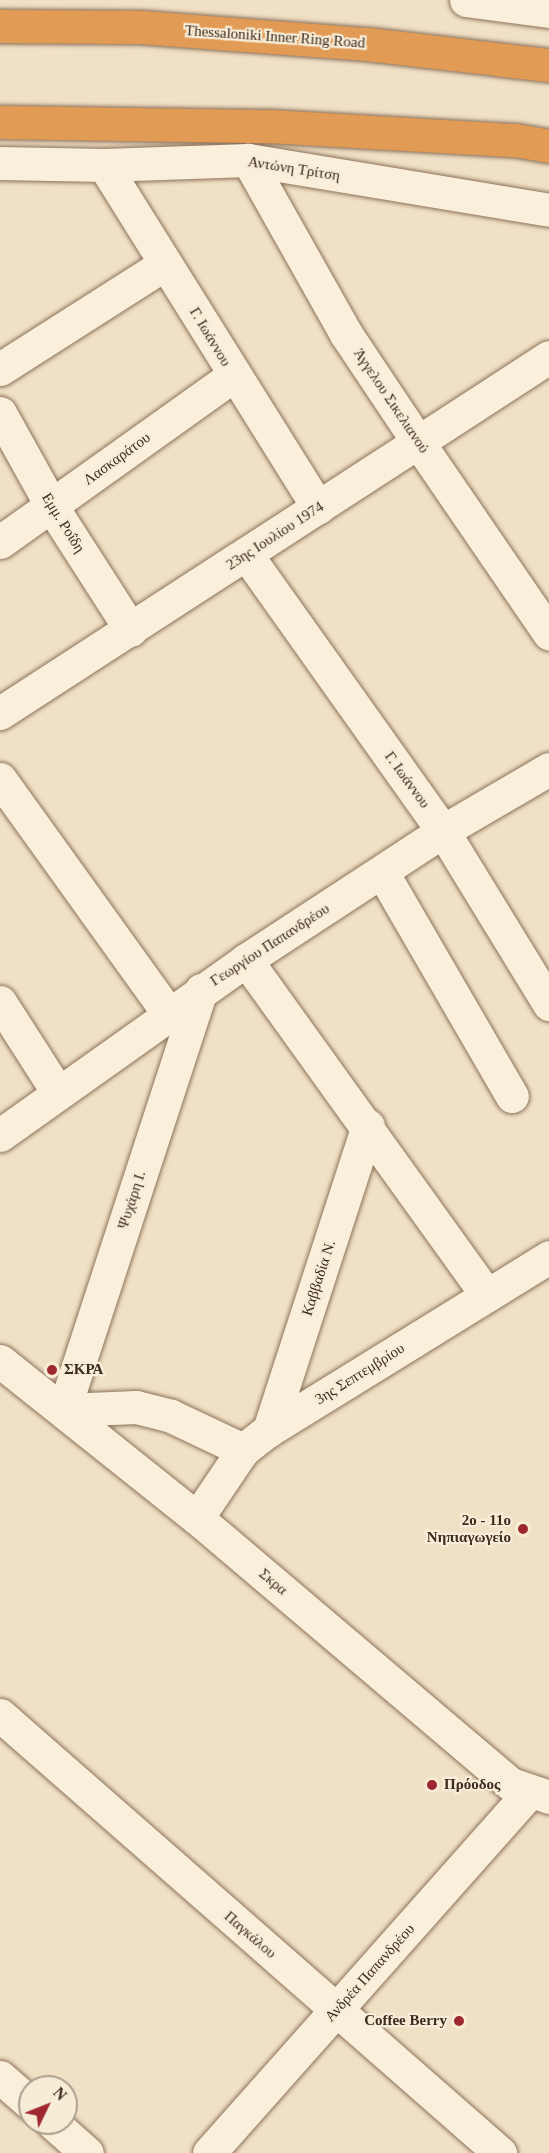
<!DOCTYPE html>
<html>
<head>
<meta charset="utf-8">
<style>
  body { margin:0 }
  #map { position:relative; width:549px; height:2153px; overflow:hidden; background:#f0e1c6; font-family:"Times New Roman",serif }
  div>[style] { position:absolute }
  .roads { filter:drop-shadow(0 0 2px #8d725b) drop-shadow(0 0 2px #8d725b) }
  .street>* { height:33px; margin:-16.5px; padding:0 16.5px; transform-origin:16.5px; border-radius:16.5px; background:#faefda }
  .secondary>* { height:33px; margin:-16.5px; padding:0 16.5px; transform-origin:16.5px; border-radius:16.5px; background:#faefda }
  .highway>* { height:33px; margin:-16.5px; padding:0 16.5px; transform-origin:16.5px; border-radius:16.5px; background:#e29b55 }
  .dots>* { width:16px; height:16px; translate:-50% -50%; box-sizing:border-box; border:3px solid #f7ecd6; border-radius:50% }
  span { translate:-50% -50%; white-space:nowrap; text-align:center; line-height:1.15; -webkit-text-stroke:4.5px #f7ecd6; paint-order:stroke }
  .street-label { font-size:15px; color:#3c2b1f }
  .poi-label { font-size:15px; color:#3c2b1f; font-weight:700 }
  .left { translate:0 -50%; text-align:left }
  .right { translate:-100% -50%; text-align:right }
  .north { position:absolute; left:18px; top:2075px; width:60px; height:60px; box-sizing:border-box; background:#f7ecd6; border:2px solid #ac9f8d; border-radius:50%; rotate:47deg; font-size:16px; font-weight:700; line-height:24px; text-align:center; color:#3c2b1f }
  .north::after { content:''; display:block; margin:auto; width:21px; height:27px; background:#9e2830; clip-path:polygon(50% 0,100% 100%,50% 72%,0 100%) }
</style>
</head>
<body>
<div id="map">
  <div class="roads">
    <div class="street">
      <i style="left:466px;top:0;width:84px;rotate:7.5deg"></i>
      <i style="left:248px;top:160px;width:200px;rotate:60.6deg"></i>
      <i style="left:346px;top:334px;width:130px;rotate:56.3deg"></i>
      <i style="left:0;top:163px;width:104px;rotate:1.1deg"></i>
      <i style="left:104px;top:165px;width:144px;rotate:-2deg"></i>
      <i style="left:248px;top:160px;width:305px;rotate:9.4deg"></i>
      <i style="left:104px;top:165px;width:404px;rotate:58deg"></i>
      <i style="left:0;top:369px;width:196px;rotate:-32.5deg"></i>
      <i style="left:0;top:413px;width:107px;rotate:61deg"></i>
      <i style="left:52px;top:507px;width:146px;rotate:57.3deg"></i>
      <i style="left:0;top:542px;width:286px;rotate:-35.5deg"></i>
      <i style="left:246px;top:554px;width:340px;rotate:54.6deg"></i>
      <i style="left:443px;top:831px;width:203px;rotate:58.5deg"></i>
      <i style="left:0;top:779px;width:288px;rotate:54.3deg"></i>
      <i style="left:382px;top:872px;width:259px;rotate:59.9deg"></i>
      <i style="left:246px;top:960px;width:413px;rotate:54.3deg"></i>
      <i style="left:201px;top:990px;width:442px;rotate:108.1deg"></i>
      <i style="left:64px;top:1410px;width:72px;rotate:-2.4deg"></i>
      <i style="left:136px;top:1407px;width:36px;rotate:14deg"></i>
      <i style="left:171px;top:1416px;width:80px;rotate:25.3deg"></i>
      <i style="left:0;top:1002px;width:106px;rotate:57.4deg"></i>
      <i style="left:269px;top:1430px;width:320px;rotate:-72deg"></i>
      <i style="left:197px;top:1518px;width:82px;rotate:-55.9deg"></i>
      <i style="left:243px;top:1450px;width:33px;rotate:-38deg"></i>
      <i style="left:269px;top:1430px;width:329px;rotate:-31.7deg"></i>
      <i style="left:0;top:1715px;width:665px;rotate:41.22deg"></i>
    </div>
    <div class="secondary">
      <i style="left:418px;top:442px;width:232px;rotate:55.6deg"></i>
      <i style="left:0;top:713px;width:654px;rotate:-32.96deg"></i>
      <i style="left:0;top:1135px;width:302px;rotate:-35.4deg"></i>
      <i style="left:246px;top:960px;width:235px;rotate:-33.2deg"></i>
      <i style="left:443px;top:831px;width:123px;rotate:-30.3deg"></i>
      <i style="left:0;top:1361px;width:252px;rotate:38.6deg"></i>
      <i style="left:197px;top:1518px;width:412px;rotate:40.3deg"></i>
      <i style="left:511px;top:1784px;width:40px;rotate:18.9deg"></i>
      <i style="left:0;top:2077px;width:40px;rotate:41deg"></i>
      <i style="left:53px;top:2123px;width:45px;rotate:41.4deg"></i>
      <i style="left:209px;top:2153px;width:483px;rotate:-48.4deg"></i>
    </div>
    <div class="highway">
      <i style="left:0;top:26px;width:140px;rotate:0.4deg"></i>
      <i style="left:140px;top:27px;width:228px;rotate:4.3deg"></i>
      <i style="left:367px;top:44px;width:183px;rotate:6.6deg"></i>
      <i style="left:0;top:122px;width:269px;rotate:0.9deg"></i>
      <i style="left:269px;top:126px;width:246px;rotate:3.3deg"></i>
      <i style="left:515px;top:140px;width:35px;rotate:10deg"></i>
    </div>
  </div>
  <div class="dots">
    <i style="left:52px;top:1370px;background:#9e2830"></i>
    <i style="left:523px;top:1529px;background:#9e2830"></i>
    <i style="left:432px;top:1785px;background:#9e2830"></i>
    <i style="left:459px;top:2021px;background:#9e2830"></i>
  </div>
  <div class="street-label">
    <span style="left:275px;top:37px;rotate:4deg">Thessaloniki Inner Ring Road</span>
    <span style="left:294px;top:169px;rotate:9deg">Αντώνη Τρίτση</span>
    <span style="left:210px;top:337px;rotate:59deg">Γ. Ιωάννου</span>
    <span style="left:391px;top:401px;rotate:56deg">Άγγελου Σικελιανού</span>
    <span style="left:117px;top:459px;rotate:-36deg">Λασκαράτου</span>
    <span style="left:63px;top:523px;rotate:58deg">Εμμ. Ροΐδη</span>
    <span style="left:275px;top:536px;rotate:-33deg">23ης Ιουλίου 1974</span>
    <span style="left:407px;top:780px;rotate:54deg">Γ. Ιωάννου</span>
    <span style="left:270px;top:945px;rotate:-33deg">Γεωργίου Παπανδρέου</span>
    <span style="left:132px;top:1200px;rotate:-72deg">Ψυχάρη Ι.</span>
    <span style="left:319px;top:1278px;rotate:-72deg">Καββαδία Ν.</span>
    <span style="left:360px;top:1374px;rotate:-32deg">3ης Σεπτεμβρίου</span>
    <span style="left:273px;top:1582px;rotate:40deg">Σκρα</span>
    <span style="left:250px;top:1935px;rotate:41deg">Παγκάλου</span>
    <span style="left:370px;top:1973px;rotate:-48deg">Ανδρέα Παπανδρέου</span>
  </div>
  <div class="poi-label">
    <span class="left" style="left:64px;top:1370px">ΣΚΡΑ</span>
    <span class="right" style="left:511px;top:1529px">2ο - 11ο<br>Νηπιαγωγείο</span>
    <span class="left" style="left:444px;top:1785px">Πρόοδος</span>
    <span class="right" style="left:447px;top:2021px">Coffee Berry</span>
  </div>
  <div class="north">N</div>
</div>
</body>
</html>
